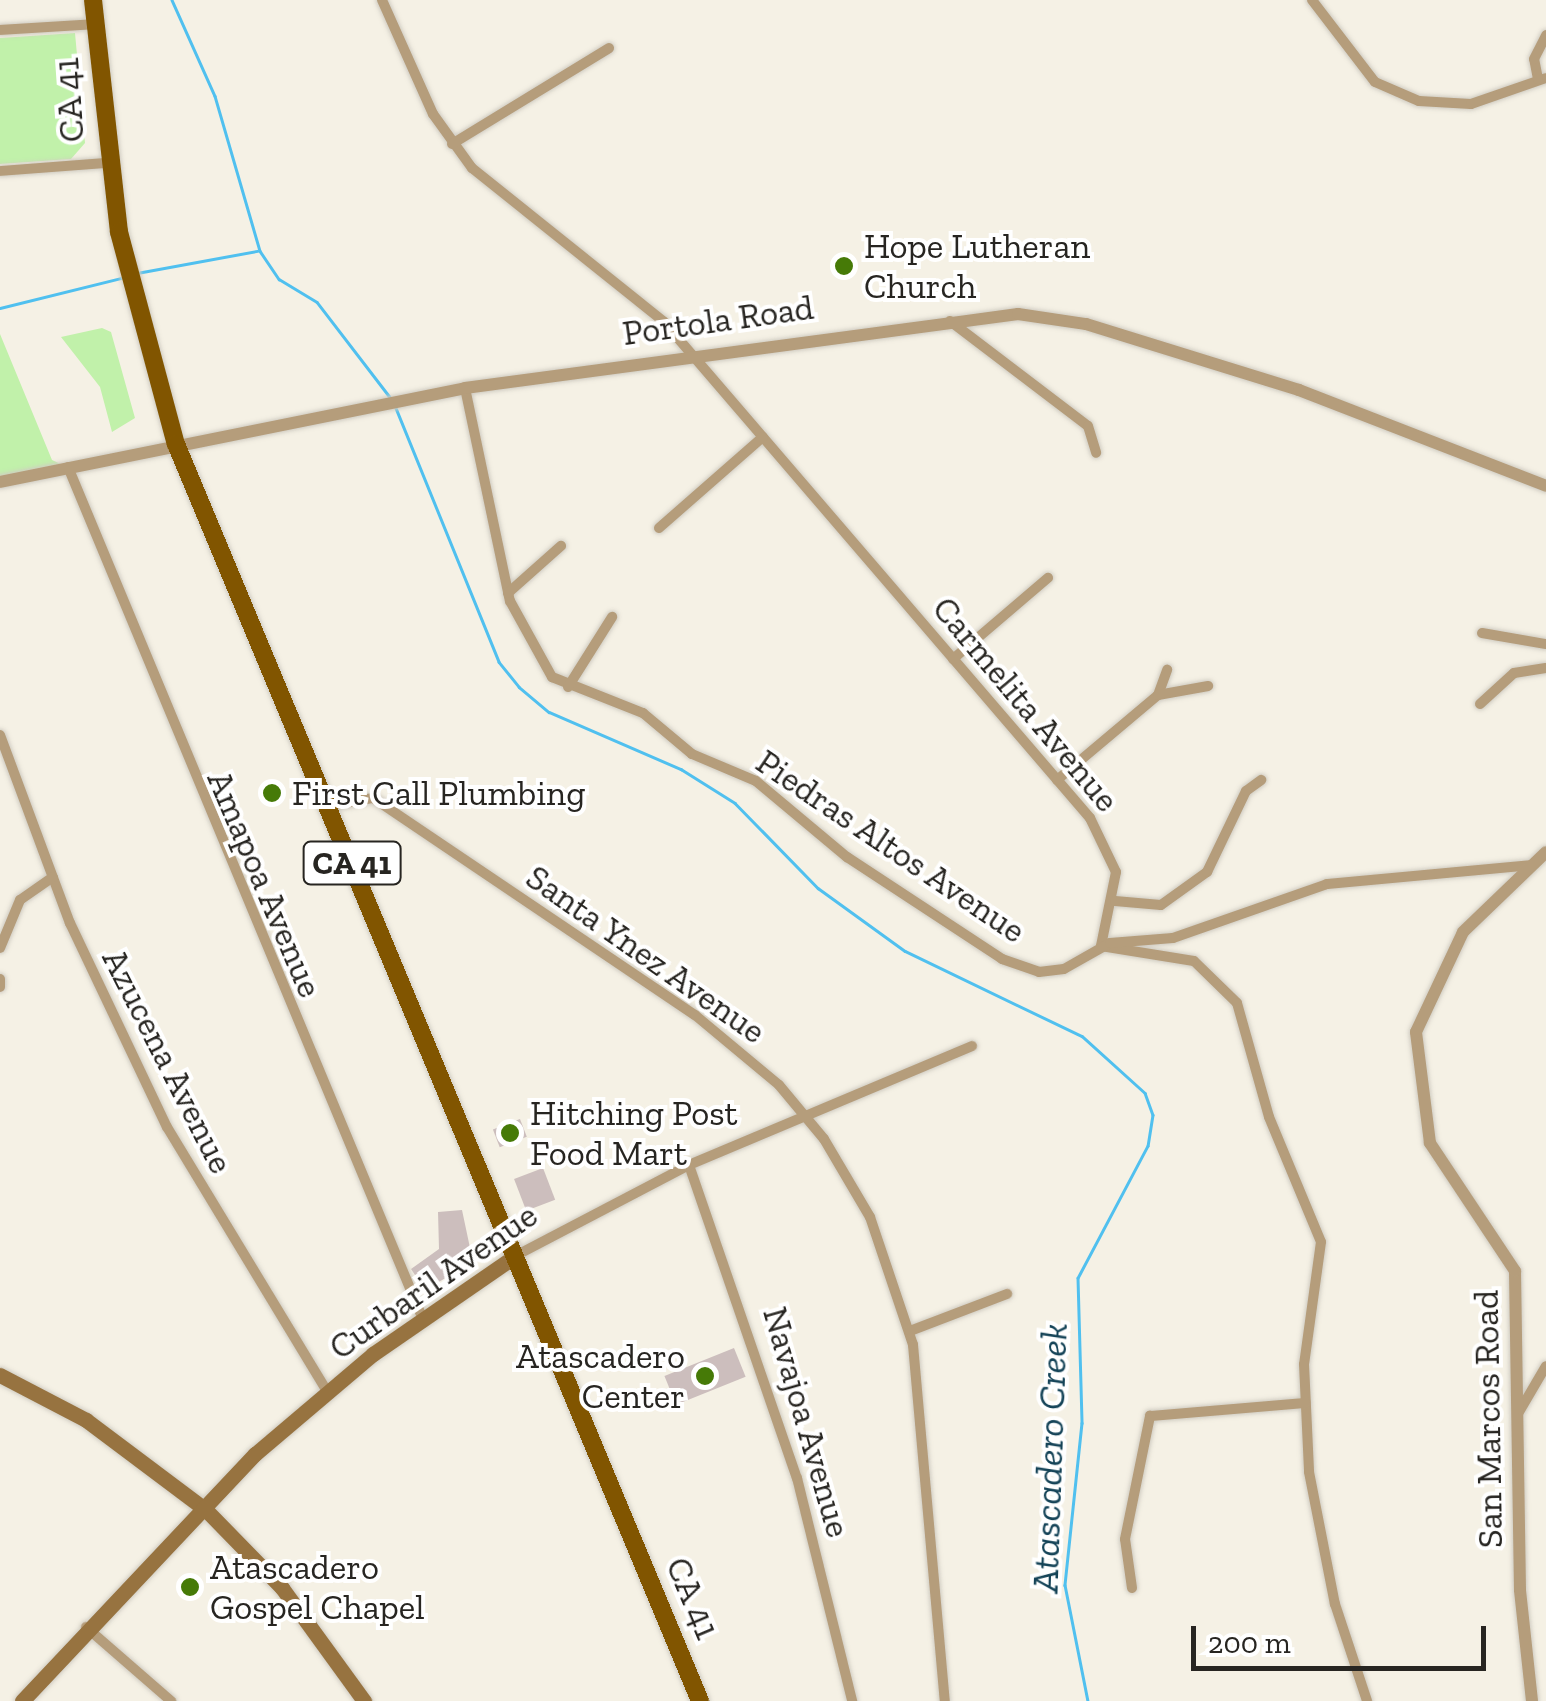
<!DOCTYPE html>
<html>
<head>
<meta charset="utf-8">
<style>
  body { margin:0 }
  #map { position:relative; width:1546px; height:1701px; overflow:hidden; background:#f5f1e5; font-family:"Zilla Slab",serif }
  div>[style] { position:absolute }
  .green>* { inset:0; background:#c1f1aa }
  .stream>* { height:2.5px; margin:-1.25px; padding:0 1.25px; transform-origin:1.25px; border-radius:1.25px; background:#50c0ef }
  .building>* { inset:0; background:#ccbebd; transform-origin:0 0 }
  .roads { filter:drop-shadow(0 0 2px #d0ccc2) drop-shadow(0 0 2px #d0ccc2) }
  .minor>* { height:10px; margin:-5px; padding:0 5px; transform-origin:5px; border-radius:5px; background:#b59d7b }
  .tertiary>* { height:12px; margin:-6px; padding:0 6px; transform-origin:6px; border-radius:6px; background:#b59d7b }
  .secondary>* { height:15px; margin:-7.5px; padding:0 7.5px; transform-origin:7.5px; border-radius:7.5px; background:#977340 }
  .primary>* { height:18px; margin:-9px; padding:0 9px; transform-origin:9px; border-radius:9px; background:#815500 }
  .dots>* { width:28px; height:28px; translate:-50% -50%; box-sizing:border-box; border:5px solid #fff; border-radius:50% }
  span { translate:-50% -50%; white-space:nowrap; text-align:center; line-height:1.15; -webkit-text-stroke:8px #fff; paint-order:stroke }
  .shield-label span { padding:2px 8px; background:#fff; border:2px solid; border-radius:8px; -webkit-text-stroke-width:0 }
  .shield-label { font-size:32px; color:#272521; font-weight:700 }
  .street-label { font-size:35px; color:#272521 }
  .poi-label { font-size:35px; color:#272521 }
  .left { translate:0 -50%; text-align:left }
  .right { translate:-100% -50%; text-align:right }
  .water-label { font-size:38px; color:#144357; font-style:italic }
  .scale { position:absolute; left:1191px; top:1626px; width:295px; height:45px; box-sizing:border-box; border:5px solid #272521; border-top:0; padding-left:12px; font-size:30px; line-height:35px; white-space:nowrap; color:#272521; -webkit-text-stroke:8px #fff; paint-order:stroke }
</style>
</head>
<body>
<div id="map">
  <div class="green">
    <i style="clip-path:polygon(75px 33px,85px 143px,71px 159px,0 164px,0 38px)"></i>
    <i style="clip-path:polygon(102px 328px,111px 332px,135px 418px,112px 432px,100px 387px,61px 337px)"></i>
    <i style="clip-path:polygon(0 334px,52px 460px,67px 467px,0 483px)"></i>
  </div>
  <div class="stream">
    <i style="left:172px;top:0;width:105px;rotate:65.9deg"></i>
    <i style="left:215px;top:96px;width:161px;rotate:73.8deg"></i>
    <i style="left:260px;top:251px;width:34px;rotate:56deg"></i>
    <i style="left:279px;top:279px;width:44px;rotate:31.2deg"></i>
    <i style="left:317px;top:302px;width:120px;rotate:52.5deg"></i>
    <i style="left:137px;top:273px;width:122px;rotate:-10.4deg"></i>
    <i style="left:0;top:308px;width:129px;rotate:-13.9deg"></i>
    <i style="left:396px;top:408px;width:274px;rotate:67.9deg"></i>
    <i style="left:499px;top:662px;width:32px;rotate:51deg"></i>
    <i style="left:519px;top:687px;width:39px;rotate:40deg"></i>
    <i style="left:549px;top:712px;width:144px;rotate:23.4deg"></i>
    <i style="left:681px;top:769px;width:64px;rotate:32.2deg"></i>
    <i style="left:735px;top:803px;width:119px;rotate:45.7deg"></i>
    <i style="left:818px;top:888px;width:107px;rotate:35.9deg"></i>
    <i style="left:905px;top:951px;width:196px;rotate:25.7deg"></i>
    <i style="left:1082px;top:1036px;width:85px;rotate:42.1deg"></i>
    <i style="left:1145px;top:1093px;width:23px;rotate:70deg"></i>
    <i style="left:1153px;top:1115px;width:31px;rotate:99deg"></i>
    <i style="left:1148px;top:1146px;width:149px;rotate:117.9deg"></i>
    <i style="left:1078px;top:1278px;width:145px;rotate:88.4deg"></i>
    <i style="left:1082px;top:1423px;width:163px;rotate:96deg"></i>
    <i style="left:1065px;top:1585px;width:118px;rotate:78.8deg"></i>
  </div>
  <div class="building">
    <i style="left:520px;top:1119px;width:19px;height:29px;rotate:69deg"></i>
    <i style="left:543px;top:1168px;width:34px;height:31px;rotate:69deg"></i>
    <i style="clip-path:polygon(462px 1210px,473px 1262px,425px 1290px,411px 1269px,439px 1249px,438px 1212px)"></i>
    <i style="left:734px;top:1348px;width:31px;height:75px;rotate:68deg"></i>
  </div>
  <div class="roads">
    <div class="minor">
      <i style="left:382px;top:0;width:125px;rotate:65.9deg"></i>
      <i style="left:433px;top:114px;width:67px;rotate:54.2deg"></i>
      <i style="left:472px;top:168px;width:246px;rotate:38.7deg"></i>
      <i style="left:664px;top:322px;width:654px;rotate:49.34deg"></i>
      <i style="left:1090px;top:818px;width:60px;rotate:64.3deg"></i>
      <i style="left:1116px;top:872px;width:76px;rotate:101.5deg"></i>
      <i style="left:1101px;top:946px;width:94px;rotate:9.2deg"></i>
      <i style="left:1194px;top:961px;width:60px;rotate:44.3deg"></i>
      <i style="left:1237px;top:1003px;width:118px;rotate:74.3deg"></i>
      <i style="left:1269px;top:1117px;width:135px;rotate:67.4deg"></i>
      <i style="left:1321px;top:1242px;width:123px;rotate:97.9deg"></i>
      <i style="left:1304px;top:1364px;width:108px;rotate:87.3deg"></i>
      <i style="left:1309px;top:1472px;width:135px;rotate:78.9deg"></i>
      <i style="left:1335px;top:1604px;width:102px;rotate:71.7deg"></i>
      <i style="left:1312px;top:0;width:103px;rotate:52.5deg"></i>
      <i style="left:1375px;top:82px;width:48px;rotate:23.4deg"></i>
      <i style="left:1419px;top:101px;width:52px;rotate:3.3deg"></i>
      <i style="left:1471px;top:104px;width:79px;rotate:-19.1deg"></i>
      <i style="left:0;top:30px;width:96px;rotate:-3.6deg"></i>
      <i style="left:1538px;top:79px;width:20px;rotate:-101deg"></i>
      <i style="left:1534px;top:59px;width:27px;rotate:-63deg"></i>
      <i style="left:452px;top:144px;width:184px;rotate:-31.4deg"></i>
      <i style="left:0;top:171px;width:107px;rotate:-4.3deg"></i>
      <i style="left:950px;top:321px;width:173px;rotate:37.3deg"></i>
      <i style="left:1088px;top:426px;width:28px;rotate:73deg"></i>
      <i style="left:465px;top:388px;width:218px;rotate:78.1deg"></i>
      <i style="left:510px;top:601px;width:87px;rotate:61.1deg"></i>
      <i style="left:552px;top:677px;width:98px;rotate:21.6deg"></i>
      <i style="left:643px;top:713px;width:64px;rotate:39.9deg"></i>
      <i style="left:692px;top:754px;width:69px;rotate:22.9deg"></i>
      <i style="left:756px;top:781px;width:119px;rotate:39.9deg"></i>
      <i style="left:847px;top:857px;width:186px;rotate:33.3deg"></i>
      <i style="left:1002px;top:959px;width:39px;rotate:19deg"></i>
      <i style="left:1039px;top:972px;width:25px;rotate:-7deg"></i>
      <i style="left:1064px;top:969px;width:53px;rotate:-29.5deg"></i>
      <i style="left:1110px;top:943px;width:63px;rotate:-4.5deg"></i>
      <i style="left:1173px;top:938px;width:163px;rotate:-19.3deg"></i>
      <i style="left:1327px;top:884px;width:204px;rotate:-5.3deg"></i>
      <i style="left:68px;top:467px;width:921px;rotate:67.39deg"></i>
      <i style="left:659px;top:528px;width:138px;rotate:-41.2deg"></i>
      <i style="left:508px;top:593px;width:71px;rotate:-41.6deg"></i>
      <i style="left:1482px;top:633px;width:65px;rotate:9.8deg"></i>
      <i style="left:953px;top:659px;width:125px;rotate:-40.5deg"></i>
      <i style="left:568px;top:687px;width:83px;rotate:-57.8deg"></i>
      <i style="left:1158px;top:695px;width:27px;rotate:-70deg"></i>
      <i style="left:1480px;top:704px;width:46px;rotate:-42.4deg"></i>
      <i style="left:1514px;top:673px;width:32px;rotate:-9deg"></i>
      <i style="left:0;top:735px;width:201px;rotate:69.6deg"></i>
      <i style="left:70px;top:923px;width:226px;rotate:64.6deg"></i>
      <i style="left:167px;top:1127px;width:309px;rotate:58.8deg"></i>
      <i style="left:1057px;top:780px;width:132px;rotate:-40.1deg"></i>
      <i style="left:1158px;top:695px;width:51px;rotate:-10.2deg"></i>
      <i style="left:328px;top:806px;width:46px;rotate:-10.1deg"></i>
      <i style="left:373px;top:798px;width:388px;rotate:34deg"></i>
      <i style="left:695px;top:1015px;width:109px;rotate:39.8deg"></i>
      <i style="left:779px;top:1085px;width:70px;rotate:50.2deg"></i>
      <i style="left:824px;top:1139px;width:91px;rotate:59.5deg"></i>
      <i style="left:870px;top:1217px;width:135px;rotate:71.4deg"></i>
      <i style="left:913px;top:1345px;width:357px;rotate:84.9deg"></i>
      <i style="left:1115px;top:901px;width:46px;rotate:5deg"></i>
      <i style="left:1161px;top:905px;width:57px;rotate:-35.7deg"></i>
      <i style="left:1207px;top:872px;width:90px;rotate:-64.3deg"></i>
      <i style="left:1246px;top:791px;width:19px;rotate:-36deg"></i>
      <i style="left:0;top:948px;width:52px;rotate:-67.4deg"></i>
      <i style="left:20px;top:900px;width:40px;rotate:-34.9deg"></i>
      <i style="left:0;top:979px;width:8px;rotate:90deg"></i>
      <i style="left:689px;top:1165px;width:331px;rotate:71deg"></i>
      <i style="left:797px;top:1478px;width:230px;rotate:76.1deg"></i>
      <i style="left:515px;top:1256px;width:196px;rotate:-27.6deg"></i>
      <i style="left:689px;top:1165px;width:307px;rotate:-22.8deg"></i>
      <i style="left:910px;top:1331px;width:104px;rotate:-20.9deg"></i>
      <i style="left:1519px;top:1412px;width:53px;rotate:-59.6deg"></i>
      <i style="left:1132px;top:1588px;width:49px;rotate:-98.1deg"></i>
      <i style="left:1125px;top:1539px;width:126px;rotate:-78.5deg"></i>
      <i style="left:1150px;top:1416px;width:156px;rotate:-4.8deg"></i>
      <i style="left:86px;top:1627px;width:113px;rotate:41deg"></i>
    </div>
    <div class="tertiary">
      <i style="left:0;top:482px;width:474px;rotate:-11.4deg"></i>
      <i style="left:465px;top:388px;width:558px;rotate:-7.62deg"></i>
      <i style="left:1018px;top:314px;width:69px;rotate:8.4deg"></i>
      <i style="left:1086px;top:324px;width:223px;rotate:17.2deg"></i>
      <i style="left:1299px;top:390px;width:265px;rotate:21.2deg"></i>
      <i style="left:1532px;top:1701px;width:112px;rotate:-96.2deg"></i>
      <i style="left:1520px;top:1590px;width:319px;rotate:-90.9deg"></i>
      <i style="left:1515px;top:1271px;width:154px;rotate:-123.6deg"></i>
      <i style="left:1430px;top:1143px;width:112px;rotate:-97.2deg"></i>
      <i style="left:1416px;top:1032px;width:110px;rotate:-64.8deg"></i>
      <i style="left:1463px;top:932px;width:115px;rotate:-43.9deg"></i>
    </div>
    <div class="secondary">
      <i style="left:0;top:1375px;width:97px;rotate:27.6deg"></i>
      <i style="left:86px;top:1420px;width:150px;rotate:36.9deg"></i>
      <i style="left:206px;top:1510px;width:109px;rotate:45.7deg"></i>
      <i style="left:282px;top:1588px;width:140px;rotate:54deg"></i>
      <i style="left:22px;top:1701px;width:340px;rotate:-46.7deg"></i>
      <i style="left:255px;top:1454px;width:155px;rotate:-40.3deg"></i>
      <i style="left:373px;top:1354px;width:173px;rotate:-34.6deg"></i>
    </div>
    <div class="primary">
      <i style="left:93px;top:0;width:233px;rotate:83.6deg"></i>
      <i style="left:119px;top:232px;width:220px;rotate:75deg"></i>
      <i style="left:176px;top:444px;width:1362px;rotate:67.37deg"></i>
    </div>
  </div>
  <div class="dots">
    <i style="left:844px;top:266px;background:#467a07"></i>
    <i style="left:272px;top:793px;background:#467a07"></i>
    <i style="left:510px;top:1133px;background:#467a07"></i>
    <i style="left:705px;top:1376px;background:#467a07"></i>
    <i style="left:190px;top:1587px;background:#467a07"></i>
  </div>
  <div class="shield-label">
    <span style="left:352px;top:863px">CA 41</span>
  </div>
  <div class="street-label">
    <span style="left:69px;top:100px;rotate:-94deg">CA 41</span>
    <span style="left:718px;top:320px;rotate:-8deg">Portola Road</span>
    <span style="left:1026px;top:704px;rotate:50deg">Carmelita Avenue</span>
    <span style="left:891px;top:846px;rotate:34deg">Piedras Altos Avenue</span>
    <span style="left:265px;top:884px;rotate:67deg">Amapoa Avenue</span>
    <span style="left:646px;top:954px;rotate:35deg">Santa Ynez Avenue</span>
    <span style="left:168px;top:1061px;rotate:63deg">Azucena Avenue</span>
    <span style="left:433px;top:1281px;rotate:-35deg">Curbaril Avenue</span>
    <span style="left:1488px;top:1419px;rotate:-91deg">San Marcos Road</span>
    <span style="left:807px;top:1422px;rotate:74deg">Navajoa Avenue</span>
    <span style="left:693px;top:1598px;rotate:67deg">CA 41</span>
  </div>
  <div class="poi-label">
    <span class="left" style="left:864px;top:266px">Hope Lutheran<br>Church</span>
    <span class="left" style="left:292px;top:793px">First Call Plumbing</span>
    <span class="left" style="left:530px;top:1133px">Hitching Post<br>Food Mart</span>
    <span class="right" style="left:685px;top:1376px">Atascadero<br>Center</span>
    <span class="left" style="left:210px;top:1587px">Atascadero<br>Gospel Chapel</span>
  </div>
  <div class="water-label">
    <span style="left:1050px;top:1458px;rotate:-88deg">Atascadero Creek</span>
  </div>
  <div class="scale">200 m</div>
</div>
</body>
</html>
